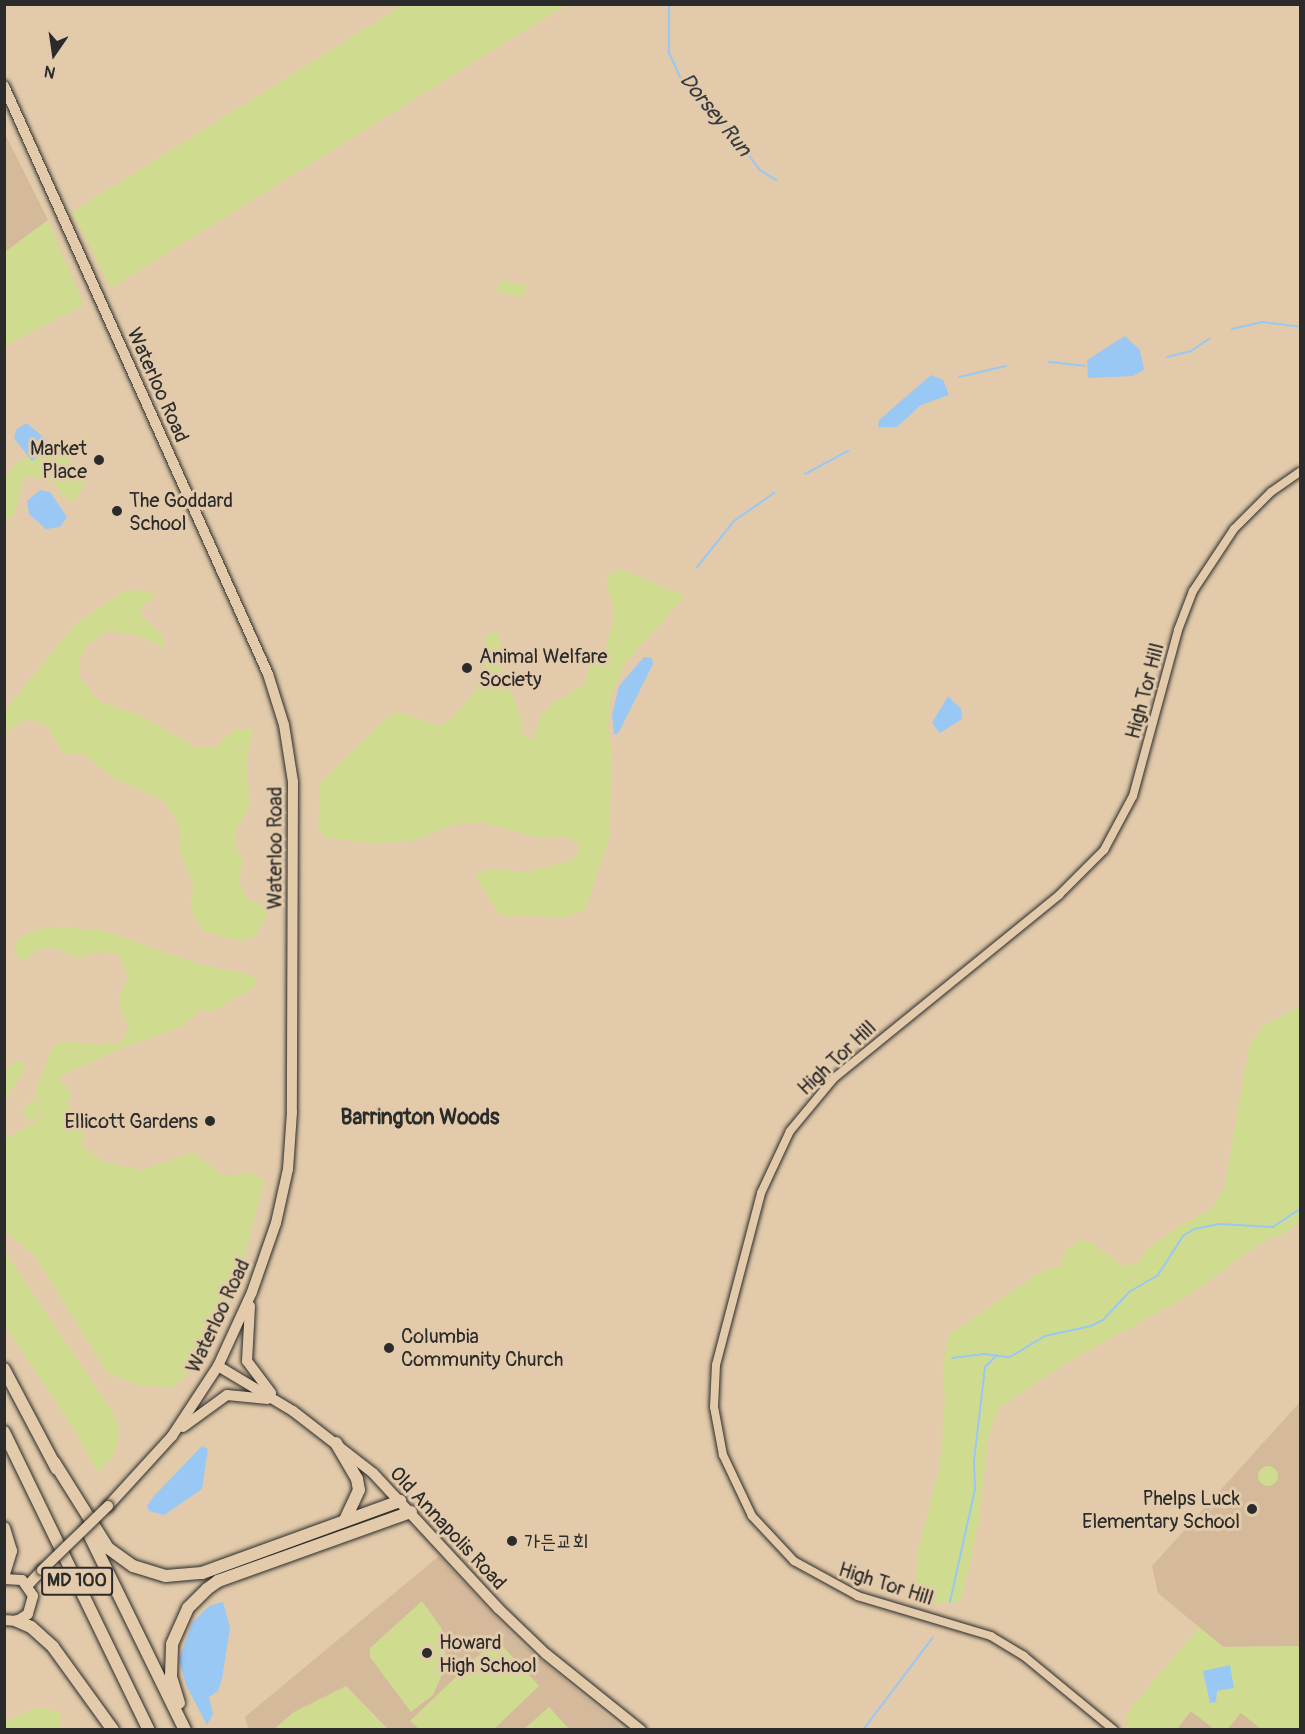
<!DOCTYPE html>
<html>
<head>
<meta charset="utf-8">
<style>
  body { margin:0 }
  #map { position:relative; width:1305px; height:1734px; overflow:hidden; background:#e2caaa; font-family:Pangolin,"Poor Story",sans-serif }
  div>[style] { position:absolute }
  .built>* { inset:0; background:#d4b99b }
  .green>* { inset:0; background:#cfdc90 }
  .round { border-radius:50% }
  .water>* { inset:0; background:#99c8f4 }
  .stream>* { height:2px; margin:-1px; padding:0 1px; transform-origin:1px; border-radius:1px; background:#99c8f4 }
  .roads { filter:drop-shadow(0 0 2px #2b2b2b) drop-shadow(0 0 2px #2b2b2b) }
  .minor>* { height:8px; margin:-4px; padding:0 4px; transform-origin:4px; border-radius:4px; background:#e2caaa }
  .major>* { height:10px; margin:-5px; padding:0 5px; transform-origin:5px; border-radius:5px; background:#e2caaa }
  .highway>* { height:12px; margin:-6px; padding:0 6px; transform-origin:6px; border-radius:6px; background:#e2caaa }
  .bridges { filter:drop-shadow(0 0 2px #2b2b2b) drop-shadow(0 0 2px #2b2b2b) }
  .major-bridge>* { height:10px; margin:-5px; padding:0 5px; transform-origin:5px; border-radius:5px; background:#e2caaa }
  .dots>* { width:16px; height:16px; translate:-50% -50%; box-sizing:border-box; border:3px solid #e2caaa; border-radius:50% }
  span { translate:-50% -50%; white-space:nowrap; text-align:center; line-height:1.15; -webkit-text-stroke:6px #e2caaa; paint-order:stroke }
  .shield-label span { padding:2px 4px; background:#e2caaa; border:2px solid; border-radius:4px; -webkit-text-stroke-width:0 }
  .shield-label { font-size:18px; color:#2b2b2b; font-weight:700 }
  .street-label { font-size:20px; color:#2b2b2b }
  .poi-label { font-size:20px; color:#2b2b2b }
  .right { translate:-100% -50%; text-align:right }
  .left { translate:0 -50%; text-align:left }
  .water-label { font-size:21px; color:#363b3f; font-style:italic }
  .neighbourhood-label { font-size:21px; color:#2b2b2b; font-weight:700 }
  .frame { position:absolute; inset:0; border:6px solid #2b2b2b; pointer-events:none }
  .north { position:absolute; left:24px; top:24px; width:60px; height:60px; -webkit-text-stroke:4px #e2caaa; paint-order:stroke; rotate:193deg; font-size:16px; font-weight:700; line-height:24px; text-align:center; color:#2b2b2b }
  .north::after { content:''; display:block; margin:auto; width:21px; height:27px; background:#2b2b2b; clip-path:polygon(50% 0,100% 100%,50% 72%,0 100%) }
</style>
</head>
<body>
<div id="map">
  <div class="built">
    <i style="clip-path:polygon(4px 132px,48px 220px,5px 252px,4px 252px)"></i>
    <i style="clip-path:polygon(1300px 1402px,1300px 1646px,1223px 1647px,1158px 1593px,1152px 1566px)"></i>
    <i style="clip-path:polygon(439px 1556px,516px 1639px,623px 1729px,249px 1730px,245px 1717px)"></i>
    <i style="clip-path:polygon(1191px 1711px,1214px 1729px,1176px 1729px)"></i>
    <i style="clip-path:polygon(1241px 1712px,1261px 1729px,1227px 1730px)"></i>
  </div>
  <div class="green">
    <i style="clip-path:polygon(403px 5px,566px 5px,111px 288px,72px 212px)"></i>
    <i style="clip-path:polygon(48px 220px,84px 305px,5px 346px,5px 252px)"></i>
    <i style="clip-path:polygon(504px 278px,513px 284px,526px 284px,526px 292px,519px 297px,495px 291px)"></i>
    <i style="clip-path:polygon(83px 436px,91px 437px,71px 457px,69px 463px,75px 473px,88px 479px,74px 501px,63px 497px,52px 481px,29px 476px,22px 482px,15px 514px,5px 521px,4px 478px,16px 463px,28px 456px,32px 461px,51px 449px,66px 449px)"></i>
    <i style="clip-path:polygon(623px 570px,685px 596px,626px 662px,612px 693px,608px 724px,612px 756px,609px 838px,585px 909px,568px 917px,500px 916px,476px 877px,478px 872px,494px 869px,527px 872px,570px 861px,577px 854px,579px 845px,571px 838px,540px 838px,481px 822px,451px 825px,416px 840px,375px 844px,324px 837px,318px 827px,320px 783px,388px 716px,397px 712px,407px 714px,438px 726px,450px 720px,477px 689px,483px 674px,485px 637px,493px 631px,500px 636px,502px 672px,522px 720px,522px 734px,532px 741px,541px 715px,552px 703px,584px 685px,590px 663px,607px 644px,615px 612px,606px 583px,612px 571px)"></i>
    <i style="clip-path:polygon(139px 590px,157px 594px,143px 605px,141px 615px,162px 635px,166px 648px,137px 635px,107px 631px,86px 646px,79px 662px,79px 677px,100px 702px,139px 715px,198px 748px,216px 747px,233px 730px,253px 728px,246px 764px,250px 806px,237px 828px,235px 846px,243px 860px,239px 884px,248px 899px,266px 907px,268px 914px,256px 935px,242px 941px,204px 932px,195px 918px,190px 902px,194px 888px,179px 850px,180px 828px,165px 802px,112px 777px,82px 753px,64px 755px,46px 725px,32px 720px,18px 723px,5px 734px,5px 710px,75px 624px,125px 591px)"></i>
    <i style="clip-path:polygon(65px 927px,106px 931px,195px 963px,246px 974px,255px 978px,257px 986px,211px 1012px,201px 1009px,181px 1027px,117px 1050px,59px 1077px,72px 1097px,66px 1102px,85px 1124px,82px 1146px,104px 1162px,143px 1170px,193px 1152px,224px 1176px,252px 1173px,264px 1180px,243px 1263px,222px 1324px,202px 1362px,172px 1388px,136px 1385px,107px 1372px,35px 1256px,5px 1231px,5px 1139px,34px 1123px,44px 1111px,31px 1121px,21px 1111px,32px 1099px,43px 1107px,34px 1096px,53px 1046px,63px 1042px,118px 1044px,130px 1028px,121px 1012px,119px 995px,128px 978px,119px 954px,97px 952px,79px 959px,54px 947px,36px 950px,27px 960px,14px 955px,18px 938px,37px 929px)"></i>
    <i style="clip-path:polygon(1300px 1006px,1300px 1221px,1286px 1232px,1262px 1242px,1189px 1295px,1061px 1366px,999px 1408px,988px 1438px,979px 1520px,961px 1602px,930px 1603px,916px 1590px,917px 1554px,940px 1465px,945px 1405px,943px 1364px,949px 1335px,1040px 1272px,1061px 1265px,1066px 1250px,1079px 1240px,1089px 1241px,1122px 1266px,1137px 1263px,1148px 1248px,1177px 1227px,1211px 1209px,1224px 1189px,1249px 1047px,1262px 1026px)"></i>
    <i style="clip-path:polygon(17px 1061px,24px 1063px,25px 1069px,5px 1099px,5px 1070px)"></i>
    <i style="clip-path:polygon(5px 1252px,116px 1417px,119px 1436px,114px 1456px,98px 1473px,68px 1420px,5px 1326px)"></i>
    <i class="round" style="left:1258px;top:1466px;width:20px;height:20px"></i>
    <i style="clip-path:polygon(422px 1601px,442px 1629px,447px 1663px,433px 1695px,411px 1712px,370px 1657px,370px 1648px)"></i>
    <i style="clip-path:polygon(1199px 1627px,1223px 1647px,1300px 1646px,1300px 1729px,1261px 1729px,1241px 1713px,1227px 1729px,1214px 1729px,1191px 1711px,1177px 1729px,1131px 1729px,1127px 1726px,1126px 1714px)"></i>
    <i style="clip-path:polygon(496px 1639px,539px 1686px,494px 1729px,419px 1729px,410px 1721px)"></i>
    <i style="clip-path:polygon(346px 1686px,388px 1729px,274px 1729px,294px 1712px)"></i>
    <i style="clip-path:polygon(39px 1707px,61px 1713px,60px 1727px,5px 1729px,5px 1721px)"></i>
    <i style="clip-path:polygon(549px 1707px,569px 1729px,524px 1729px)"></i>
  </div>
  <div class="water">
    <i style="clip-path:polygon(1125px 336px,1140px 350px,1144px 370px,1133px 376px,1088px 378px,1087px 360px)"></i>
    <i style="clip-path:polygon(931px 375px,943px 380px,949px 395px,921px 405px,897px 427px,878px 427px,879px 420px)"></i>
    <i style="clip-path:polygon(26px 423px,47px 440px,44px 452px,32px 461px,14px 438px,16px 430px)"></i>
    <i style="clip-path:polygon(40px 490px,50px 492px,67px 517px,60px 527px,46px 529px,29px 514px,27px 501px)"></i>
    <i style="clip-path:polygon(644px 657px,652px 658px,653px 664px,619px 732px,614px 735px,612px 715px,619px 686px)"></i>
    <i style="clip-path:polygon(948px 696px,961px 709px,962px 719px,940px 733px,932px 723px)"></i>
    <i style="clip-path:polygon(202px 1446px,208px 1449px,202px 1489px,164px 1515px,149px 1511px,147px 1506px,153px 1497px)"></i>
    <i style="clip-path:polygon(223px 1602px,230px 1628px,222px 1679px,218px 1691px,209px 1697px,213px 1714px,207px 1725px,186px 1685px,179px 1660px,192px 1623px,209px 1606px)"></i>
    <i style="clip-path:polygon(1230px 1665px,1234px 1688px,1217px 1691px,1216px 1702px,1210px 1703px,1203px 1671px)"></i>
  </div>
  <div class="stream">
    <i style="left:669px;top:4px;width:49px;rotate:90deg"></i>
    <i style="left:669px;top:53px;width:35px;rotate:65deg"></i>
    <i style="left:684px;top:85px;width:54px;rotate:43.5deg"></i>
    <i style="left:723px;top:122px;width:61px;rotate:52.4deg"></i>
    <i style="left:760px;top:170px;width:19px;rotate:32deg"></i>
    <i style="left:1232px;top:329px;width:31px;rotate:-13deg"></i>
    <i style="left:1262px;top:322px;width:38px;rotate:7deg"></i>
    <i style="left:1167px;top:357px;width:25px;rotate:-14deg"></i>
    <i style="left:1191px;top:351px;width:22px;rotate:-34deg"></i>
    <i style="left:1049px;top:362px;width:36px;rotate:6deg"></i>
    <i style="left:959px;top:377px;width:48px;rotate:-13.2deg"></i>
    <i style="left:805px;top:474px;width:49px;rotate:-28.1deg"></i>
    <i style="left:697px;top:567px;width:59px;rotate:-51.2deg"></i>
    <i style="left:734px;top:521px;width:49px;rotate:-35deg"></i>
    <i style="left:952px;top:1358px;width:32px;rotate:-7deg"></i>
    <i style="left:984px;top:1354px;width:26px;rotate:7deg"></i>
    <i style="left:1010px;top:1357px;width:41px;rotate:-31deg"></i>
    <i style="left:1045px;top:1336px;width:47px;rotate:-12.3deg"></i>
    <i style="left:1091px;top:1326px;width:13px;rotate:-27deg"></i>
    <i style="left:1103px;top:1320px;width:38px;rotate:-47deg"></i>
    <i style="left:1129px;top:1292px;width:34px;rotate:-30deg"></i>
    <i style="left:1158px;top:1275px;width:46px;rotate:-57.3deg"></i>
    <i style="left:1183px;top:1236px;width:13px;rotate:-32deg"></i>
    <i style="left:1194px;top:1229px;width:26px;rotate:-11deg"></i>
    <i style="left:1220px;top:1224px;width:53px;rotate:3.2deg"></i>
    <i style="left:1273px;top:1227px;width:32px;rotate:-34deg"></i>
    <i style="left:950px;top:1602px;width:116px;rotate:-77.5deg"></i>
    <i style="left:975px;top:1489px;width:28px;rotate:-92deg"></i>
    <i style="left:974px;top:1461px;width:95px;rotate:-83.3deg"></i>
    <i style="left:985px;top:1367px;width:17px;rotate:-45deg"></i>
    <i style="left:863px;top:1730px;width:116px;rotate:-53deg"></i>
  </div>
  <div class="roads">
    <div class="minor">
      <i style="left:1114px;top:1730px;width:117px;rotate:-140.6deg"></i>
      <i style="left:1024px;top:1656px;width:39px;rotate:-149deg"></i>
      <i style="left:991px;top:1636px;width:139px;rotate:-163.3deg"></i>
      <i style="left:858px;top:1596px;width:73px;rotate:-151.3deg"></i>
      <i style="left:794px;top:1561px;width:62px;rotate:-133deg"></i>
      <i style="left:752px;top:1516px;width:68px;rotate:-115.4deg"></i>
      <i style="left:723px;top:1455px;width:49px;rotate:-100.6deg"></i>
      <i style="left:714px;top:1407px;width:42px;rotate:-87.3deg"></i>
      <i style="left:716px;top:1365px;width:178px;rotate:-75.3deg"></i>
      <i style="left:761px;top:1193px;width:68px;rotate:-64.9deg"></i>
      <i style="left:790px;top:1131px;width:69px;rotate:-50.3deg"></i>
      <i style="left:834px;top:1078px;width:290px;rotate:-39.1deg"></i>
      <i style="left:1059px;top:895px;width:64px;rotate:-45deg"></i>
      <i style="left:1104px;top:850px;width:61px;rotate:-61.8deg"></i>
      <i style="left:1133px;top:796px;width:172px;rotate:-74.8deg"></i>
      <i style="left:1178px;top:630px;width:42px;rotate:-69deg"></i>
      <i style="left:1193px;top:591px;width:74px;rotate:-56.5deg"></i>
      <i style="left:1234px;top:529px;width:52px;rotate:-45deg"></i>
      <i style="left:1271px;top:492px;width:35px;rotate:-35deg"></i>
    </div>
    <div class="major">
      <i style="left:4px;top:86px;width:645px;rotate:65.82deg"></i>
      <i style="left:268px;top:674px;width:53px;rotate:72.6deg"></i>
      <i style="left:284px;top:725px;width:58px;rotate:81deg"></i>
      <i style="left:293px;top:782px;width:330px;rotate:90.2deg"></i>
      <i style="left:292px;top:1112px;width:57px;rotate:94deg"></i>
      <i style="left:288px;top:1169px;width:55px;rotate:102.5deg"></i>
      <i style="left:276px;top:1223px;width:73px;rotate:109.2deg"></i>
      <i style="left:252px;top:1292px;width:81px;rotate:114.7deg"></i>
      <i style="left:218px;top:1366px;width:84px;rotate:123.3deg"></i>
      <i style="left:172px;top:1436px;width:95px;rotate:132.4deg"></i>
      <i style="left:250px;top:1306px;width:55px;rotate:93.1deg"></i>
      <i style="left:247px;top:1361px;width:40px;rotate:53deg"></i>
      <i style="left:218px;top:1366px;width:87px;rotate:31deg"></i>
      <i style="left:293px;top:1411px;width:101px;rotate:37.8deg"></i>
      <i style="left:373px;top:1473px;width:185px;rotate:47.2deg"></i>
      <i style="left:499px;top:1609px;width:65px;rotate:43.8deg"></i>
      <i style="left:546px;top:1654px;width:122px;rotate:38.7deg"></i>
      <i style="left:183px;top:1427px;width:54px;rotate:-36deg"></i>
      <i style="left:227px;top:1395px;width:41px;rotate:5.6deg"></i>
      <i style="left:4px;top:1579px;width:18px;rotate:3deg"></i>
      <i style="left:22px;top:1580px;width:19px;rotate:55deg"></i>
      <i style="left:33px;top:1596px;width:19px;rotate:106deg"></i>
      <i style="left:28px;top:1614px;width:13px;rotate:148deg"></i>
      <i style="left:17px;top:1621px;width:13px;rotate:-176deg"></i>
      <i style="left:28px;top:1585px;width:21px;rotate:-47deg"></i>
    </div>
    <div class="highway">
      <i style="left:4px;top:1369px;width:113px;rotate:62.1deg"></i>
      <i style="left:4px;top:1432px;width:331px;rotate:64.1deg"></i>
      <i style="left:336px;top:1443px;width:42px;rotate:59.7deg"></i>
      <i style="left:357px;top:1479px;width:11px;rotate:80deg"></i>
      <i style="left:359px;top:1490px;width:33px;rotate:115deg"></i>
      <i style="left:54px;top:1462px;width:102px;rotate:57.9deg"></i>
      <i style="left:108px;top:1548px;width:31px;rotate:36deg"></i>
      <i style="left:133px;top:1566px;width:34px;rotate:17deg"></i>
      <i style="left:166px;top:1576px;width:36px;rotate:-5deg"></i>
      <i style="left:202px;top:1573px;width:211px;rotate:-20deg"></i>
      <i style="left:4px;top:1528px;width:24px;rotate:73deg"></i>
      <i style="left:11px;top:1551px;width:24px;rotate:107deg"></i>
      <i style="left:87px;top:1530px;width:223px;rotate:63.9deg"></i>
      <i style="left:17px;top:1621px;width:15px;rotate:23deg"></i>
      <i style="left:31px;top:1627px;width:30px;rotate:42deg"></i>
      <i style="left:53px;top:1647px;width:102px;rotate:54.1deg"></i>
      <i style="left:179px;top:1703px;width:28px;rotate:-107deg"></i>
      <i style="left:171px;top:1676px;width:32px;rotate:-88deg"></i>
      <i style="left:172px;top:1644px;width:39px;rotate:-66deg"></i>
      <i style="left:188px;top:1608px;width:27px;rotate:-45deg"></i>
      <i style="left:207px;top:1589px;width:14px;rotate:-36deg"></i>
      <i style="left:218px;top:1581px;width:205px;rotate:-19.7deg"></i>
    </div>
  </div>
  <div class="bridges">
    <div class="major-bridge">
      <i style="left:42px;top:1570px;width:92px;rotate:-44.1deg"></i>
    </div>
  </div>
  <div class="dots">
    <i style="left:99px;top:460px;background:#2b2b2b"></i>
    <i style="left:117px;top:511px;background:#2b2b2b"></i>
    <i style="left:467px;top:668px;background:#2b2b2b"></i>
    <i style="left:210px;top:1121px;background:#2b2b2b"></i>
    <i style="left:389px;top:1348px;background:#2b2b2b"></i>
    <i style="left:1252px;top:1509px;background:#2b2b2b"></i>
    <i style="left:512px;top:1541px;background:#2b2b2b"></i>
    <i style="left:427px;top:1653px;background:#2b2b2b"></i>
  </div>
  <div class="shield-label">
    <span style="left:77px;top:1581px">MD 100</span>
  </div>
  <div class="street-label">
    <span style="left:158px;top:385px;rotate:66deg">Waterloo Road</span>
    <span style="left:1145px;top:691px;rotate:-75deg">High Tor Hill</span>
    <span style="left:275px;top:848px;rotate:-90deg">Waterloo Road</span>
    <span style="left:837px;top:1058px;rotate:-43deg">High Tor Hill</span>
    <span style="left:218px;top:1316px;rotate:-65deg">Waterloo Road</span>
    <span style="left:448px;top:1528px;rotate:47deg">Old Annapolis Road</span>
    <span style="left:886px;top:1584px;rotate:18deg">High Tor Hill</span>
  </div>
  <div class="poi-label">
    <span class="right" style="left:87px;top:460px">Market<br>Place</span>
    <span class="left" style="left:129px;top:512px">The Goddard<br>School</span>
    <span class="left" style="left:479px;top:668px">Animal Welfare<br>Society</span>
    <span class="right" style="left:198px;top:1121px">Ellicott Gardens</span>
    <span class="left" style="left:401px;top:1348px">Columbia<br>Community Church</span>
    <span class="right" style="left:1240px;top:1510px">Phelps Luck<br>Elementary School</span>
    <span class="left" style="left:524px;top:1541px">가든교회</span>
    <span class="left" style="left:439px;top:1654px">Howard<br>High School</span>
  </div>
  <div class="water-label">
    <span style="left:715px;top:115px;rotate:51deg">Dorsey Run</span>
  </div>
  <div class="neighbourhood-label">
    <span style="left:420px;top:1118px">Barrington Woods</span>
  </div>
  <div class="frame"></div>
  <div class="north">N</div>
</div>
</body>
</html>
